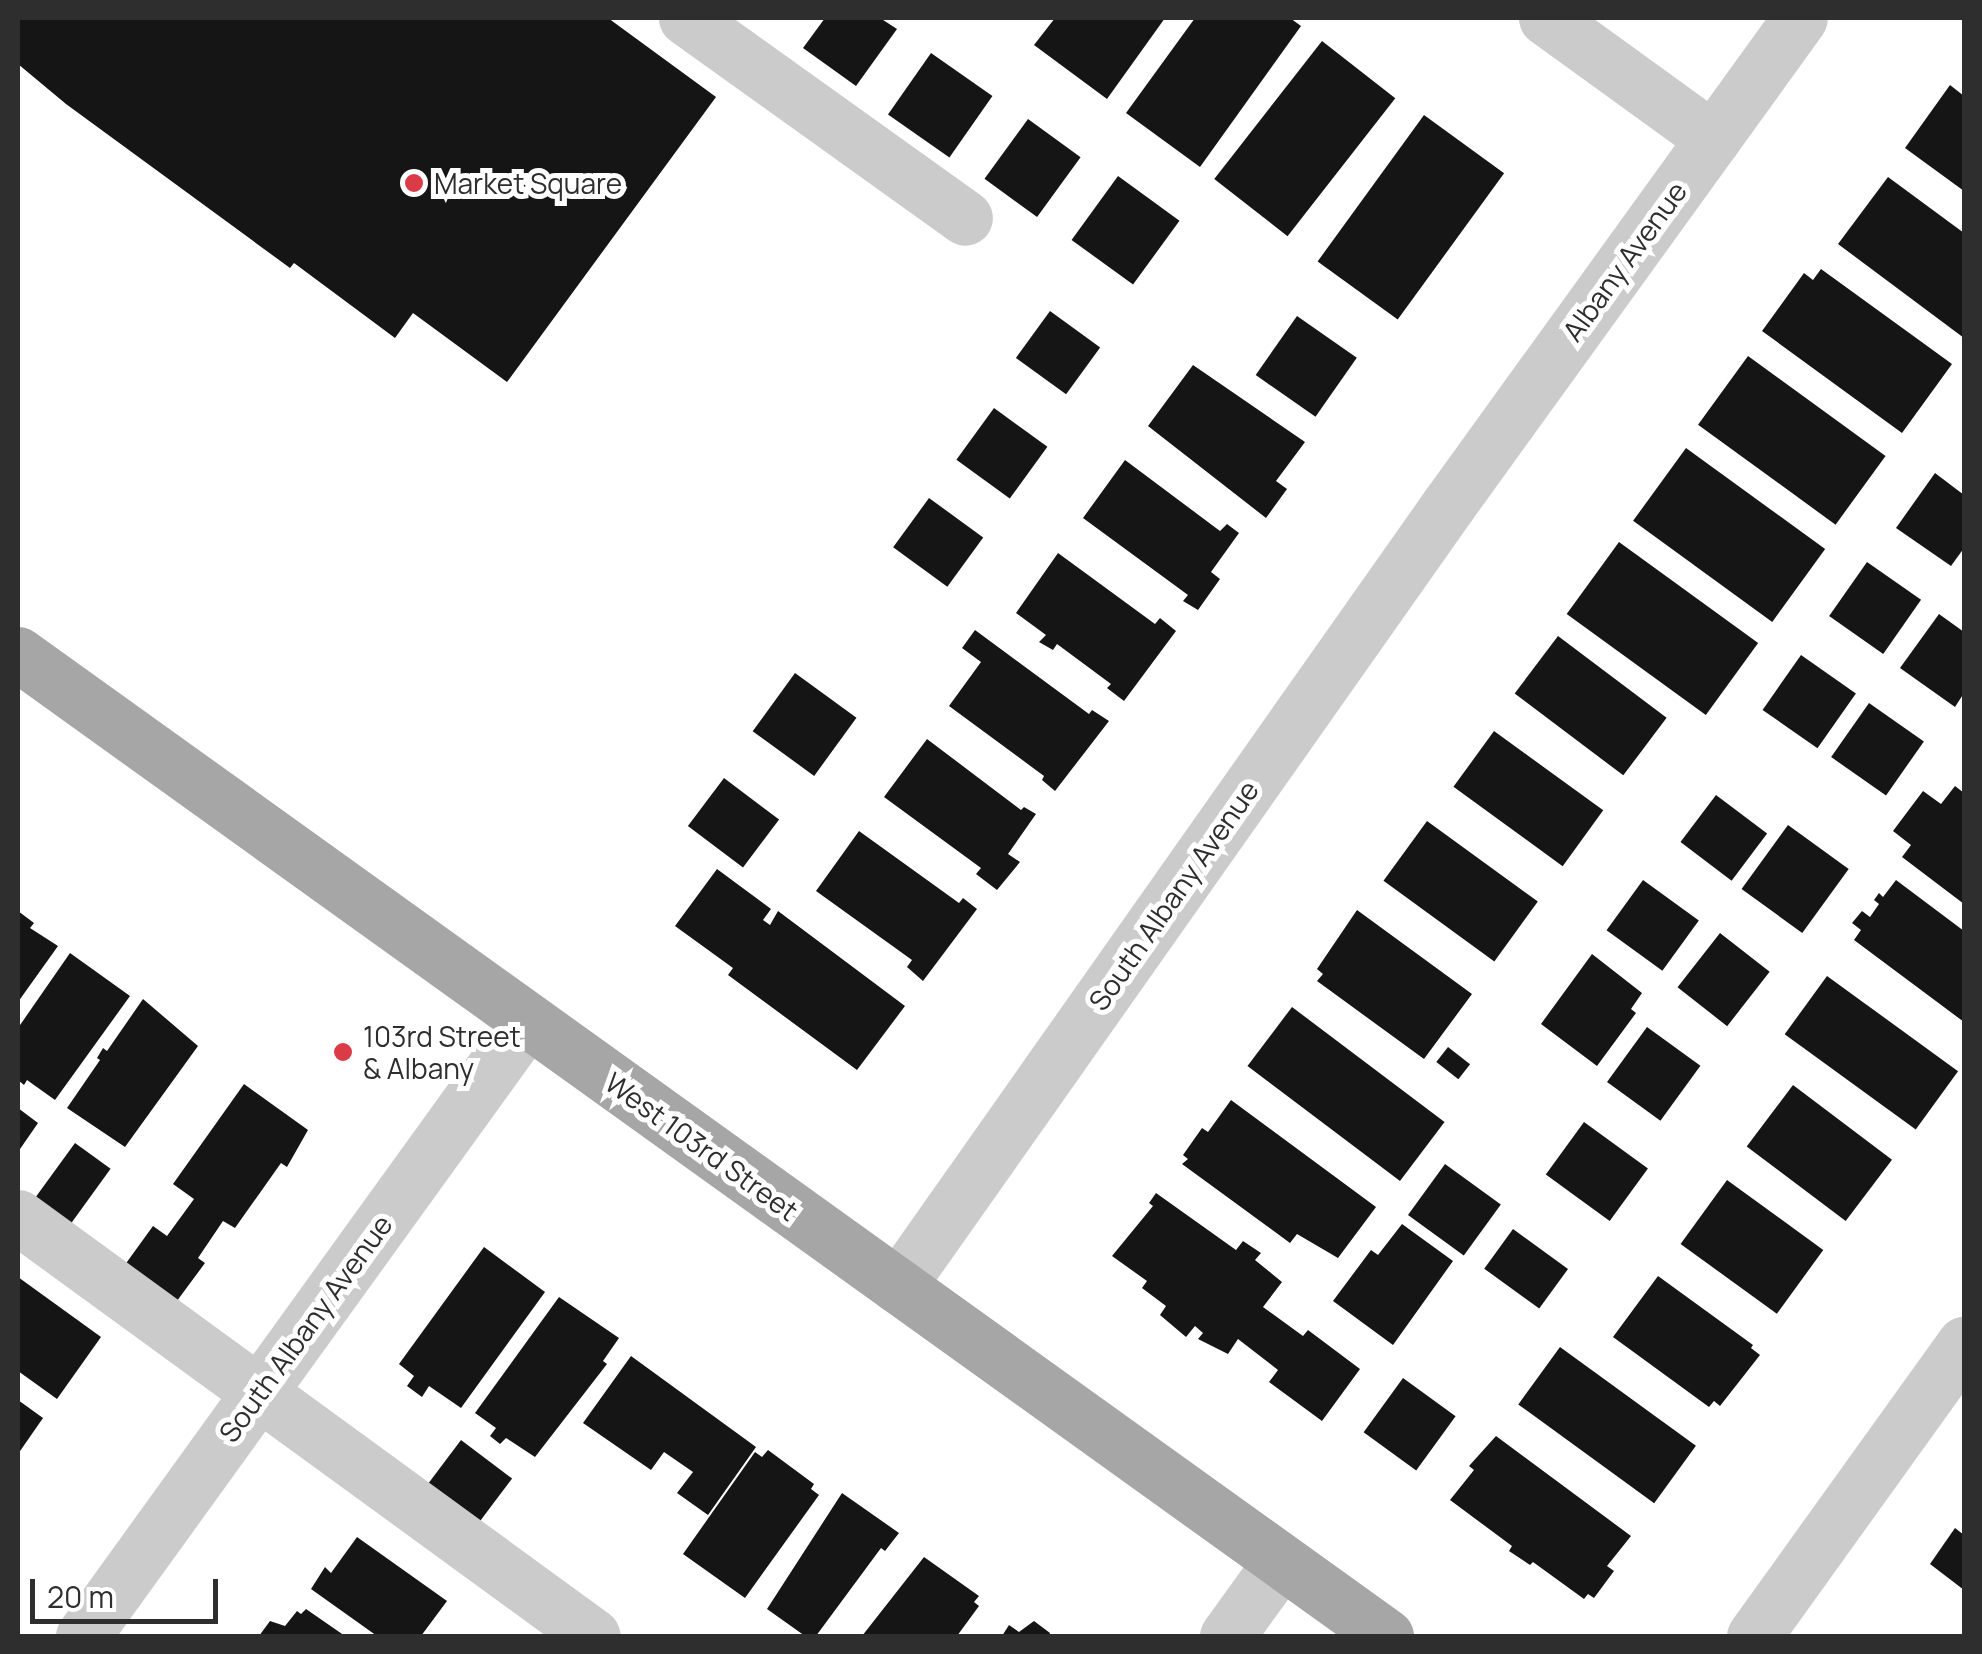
<!DOCTYPE html>
<html>
<head>
<meta charset="utf-8">
<style>
  body { margin:0 }
  #map { position:relative; width:1982px; height:1654px; overflow:hidden; background:#fff; font-family:Manrope,sans-serif }
  div>[style] { position:absolute }
  .building>* { inset:0; background:#151515; transform-origin:0 0 }
  .minor>* { height:55px; margin:-27.5px; padding:0 27.5px; transform-origin:27.5px; border-radius:27.5px; background:#cbcbcb }
  .major>* { height:55px; margin:-27.5px; padding:0 27.5px; transform-origin:27.5px; border-radius:27.5px; background:#a6a6a6 }
  .dots>* { width:28px; height:28px; translate:-50% -50%; box-sizing:border-box; border:5px solid #fff; border-radius:50% }
  span { translate:-50% -50%; white-space:nowrap; text-align:center; line-height:1.15; -webkit-text-stroke:10px #fff; paint-order:stroke }
  .poi-label { font-size:28px; color:#2e2e2e }
  .left { translate:0 -50%; text-align:left }
  .street-label { font-size:28px; color:#2e2e2e }
  .frame { position:absolute; inset:0; border:20px solid #2e2e2e; pointer-events:none }
  .scale { position:absolute; left:30px; top:1579px; width:188px; height:45px; box-sizing:border-box; border:5px solid #2e2e2e; border-top:0; padding-left:12px; font-size:30px; line-height:35px; white-space:nowrap; color:#2e2e2e; -webkit-text-stroke:8px #fff; paint-order:stroke }
</style>
</head>
<body>
<div id="map">
  <div class="building">
    <i style="clip-path:polygon(18px 18px,608px 18px,716px 97px,507px 382px,413px 313px,395px 338px,294px 263px,290px 268px,66px 104px,18px 64px)"></i>
    <i style="clip-path:polygon(825px 18px,880px 18px,897px 29px,856px 86px,803px 48px)"></i>
    <i style="clip-path:polygon(1055px 18px,1165px 18px,1107px 99px,1034px 45px)"></i>
    <i style="clip-path:polygon(1195px 18px,1290px 18px,1301px 26px,1200px 167px,1126px 113px)"></i>
    <i style="left:1322px;top:41px;width:93px;height:175px;rotate:38deg"></i>
    <i style="left:931px;top:53px;width:75px;height:75px;rotate:35deg"></i>
    <i style="clip-path:polygon(1950px 85px,1964px 96px,1964px 191px,1905px 148px)"></i>
    <i style="left:1424px;top:115px;width:99px;height:181px;rotate:36deg"></i>
    <i style="left:1028px;top:119px;width:65px;height:74px;rotate:36deg"></i>
    <i style="left:1118px;top:176px;width:76px;height:79px;rotate:36deg"></i>
    <i style="clip-path:polygon(1888px 177px,1964px 233px,1964px 338px,1838px 244px)"></i>
    <i style="clip-path:polygon(1821px 269px,1952px 364px,1902px 433px,1762px 331px,1804px 273px,1813px 280px)"></i>
    <i style="left:1050px;top:311px;width:62px;height:58px;rotate:36deg"></i>
    <i style="left:1297px;top:316px;width:73px;height:72px;rotate:35deg"></i>
    <i style="left:1748px;top:356px;width:170px;height:85px;rotate:36deg"></i>
    <i style="clip-path:polygon(1193px 365px,1305px 442px,1276px 481px,1287px 489px,1266px 518px,1148px 426px)"></i>
    <i style="left:994px;top:408px;width:66px;height:64px;rotate:36deg"></i>
    <i style="left:1686px;top:448px;width:172px;height:90px;rotate:36deg"></i>
    <i style="clip-path:polygon(1125px 460px,1220px 531px,1227px 524px,1239px 533px,1211px 572px,1220px 579px,1198px 610px,1183px 601px,1188px 595px,1083px 518px)"></i>
    <i style="clip-path:polygon(1935px 473px,1964px 495px,1964px 548px,1951px 566px,1896px 528px)"></i>
    <i style="left:929px;top:498px;width:67px;height:61px;rotate:36deg"></i>
    <i style="left:1619px;top:542px;width:172px;height:89px;rotate:36deg"></i>
    <i style="clip-path:polygon(1058px 553px,1155px 624px,1160px 618px,1176px 631px,1124px 701px,1107px 688px,1111px 684px,1057px 644px,1053px 650px,1039px 642px,1046px 635px,1016px 613px)"></i>
    <i style="left:1867px;top:562px;width:66px;height:66px;rotate:35deg"></i>
    <i style="clip-path:polygon(1939px 614px,1964px 632px,1964px 693px,1955px 707px,1900px 668px)"></i>
    <i style="clip-path:polygon(975px 630px,1089px 714px,1092px 710px,1109px 721px,1055px 791px,1042px 780px,1044px 776px,949px 706px,981px 662px,962px 648px)"></i>
    <i style="left:1558px;top:636px;width:136px;height:72px;rotate:37deg"></i>
    <i style="left:1801px;top:655px;width:67px;height:67px;rotate:35deg"></i>
    <i style="left:795px;top:673px;width:76px;height:72px;rotate:36deg"></i>
    <i style="left:1869px;top:703px;width:67px;height:66px;rotate:35deg"></i>
    <i style="left:1494px;top:731px;width:135px;height:69px;rotate:36deg"></i>
    <i style="clip-path:polygon(927px 739px,1021px 810px,1024px 807px,1036px 814px,1008px 854px,1020px 862px,997px 890px,976px 874px,981px 868px,884px 797px)"></i>
    <i style="left:724px;top:778px;width:69px;height:60px;rotate:37deg"></i>
    <i style="clip-path:polygon(1955px 786px,1964px 793px,1964px 904px,1902px 857px,1911px 845px,1893px 831px,1923px 791px,1941px 804px)"></i>
    <i style="left:1716px;top:795px;width:64px;height:59px;rotate:37deg"></i>
    <i style="left:1427px;top:821px;width:137px;height:74px;rotate:36deg"></i>
    <i style="left:1788px;top:825px;width:75px;height:79px;rotate:36deg"></i>
    <i style="clip-path:polygon(859px 831px,959px 903px,963px 898px,977px 909px,923px 981px,907px 967px,912px 960px,816px 891px)"></i>
    <i style="clip-path:polygon(717px 869px,771px 909px,763px 920px,770px 925px,778px 911px,905px 1006px,857px 1070px,728px 975px,733px 968px,675px 926px)"></i>
    <i style="left:1643px;top:880px;width:69px;height:62px;rotate:36deg"></i>
    <i style="clip-path:polygon(1896px 880px,1964px 931px,1964px 1022px,1854px 940px,1861px 930px,1852px 923px,1862px 911px,1870px 917px,1879px 904px,1874px 900px,1879px 893px,1883px 897px)"></i>
    <i style="clip-path:polygon(1357px 910px,1472px 994px,1424px 1059px,1317px 981px,1323px 974px,1317px 969px)"></i>
    <i style="clip-path:polygon(18px 911px,34px 923px,30px 928px,58px 946px,18px 1002px)"></i>
    <i style="left:1720px;top:933px;width:63px;height:69px;rotate:38deg"></i>
    <i style="clip-path:polygon(70px 953px,130px 996px,55px 1100px,27px 1080px,24px 1085px,18px 1080px,18px 1028px)"></i>
    <i style="clip-path:polygon(1592px 954px,1642px 993px,1631px 1009px,1636px 1013px,1597px 1066px,1541px 1024px)"></i>
    <i style="left:1827px;top:976px;width:162px;height:72px;rotate:36deg"></i>
    <i style="clip-path:polygon(143px 999px,198px 1046px,125px 1147px,67px 1108px,100px 1060px,97px 1058px,103px 1048px,107px 1051px)"></i>
    <i style="left:1292px;top:1007px;width:191px;height:74px;rotate:37deg"></i>
    <i style="left:1647px;top:1027px;width:66px;height:68px;rotate:36deg"></i>
    <i style="left:1448px;top:1047px;width:28px;height:19px;rotate:38deg"></i>
    <i style="clip-path:polygon(244px 1084px,308px 1130px,287px 1167px,281px 1163px,235px 1228px,223px 1221px,198px 1258px,205px 1263px,171px 1309px,119px 1273px,153px 1226px,167px 1236px,194px 1199px,173px 1184px)"></i>
    <i style="left:1793px;top:1085px;width:124px;height:77px;rotate:37deg"></i>
    <i style="clip-path:polygon(1231px 1100px,1376px 1207px,1338px 1258px,1297px 1234px,1290px 1243px,1182px 1164px,1188px 1159px,1183px 1155px,1202px 1128px,1208px 1132px)"></i>
    <i style="clip-path:polygon(18px 1108px,38px 1123px,18px 1152px)"></i>
    <i style="left:1584px;top:1122px;width:79px;height:65px;rotate:36deg"></i>
    <i style="left:75px;top:1143px;width:44px;height:68px;rotate:36deg"></i>
    <i style="left:1445px;top:1164px;width:69px;height:63px;rotate:36deg"></i>
    <i style="left:1727px;top:1180px;width:119px;height:79px;rotate:36deg"></i>
    <i style="clip-path:polygon(1156px 1193px,1236px 1250px,1243px 1241px,1261px 1253px,1255px 1260px,1282px 1282px,1263px 1307px,1303px 1336px,1308px 1330px,1360px 1369px,1322px 1421px,1269px 1382px,1278px 1370px,1238px 1339px,1228px 1354px,1198px 1339px,1203px 1333px,1195px 1326px,1186px 1337px,1160px 1315px,1166px 1306px,1142px 1288px,1147px 1281px,1112px 1256px,1153px 1206px,1149px 1203px)"></i>
    <i style="clip-path:polygon(1402px 1224px,1453px 1261px,1393px 1345px,1333px 1301px,1371px 1250px,1378px 1255px)"></i>
    <i style="left:1513px;top:1229px;width:68px;height:49px;rotate:36deg"></i>
    <i style="clip-path:polygon(484px 1247px,545px 1292px,461px 1408px,429px 1386px,422px 1397px,407px 1386px,414px 1376px,399px 1364px)"></i>
    <i style="clip-path:polygon(1658px 1276px,1753px 1345px,1751px 1348px,1760px 1355px,1720px 1406px,1714px 1401px,1709px 1407px,1613px 1337px)"></i>
    <i style="clip-path:polygon(18px 1277px,101px 1337px,57px 1399px,18px 1371px)"></i>
    <i style="clip-path:polygon(559px 1297px,619px 1338px,603px 1361px,607px 1364px,535px 1457px,506px 1438px,500px 1444px,490px 1436px,496px 1428px,475px 1413px)"></i>
    <i style="left:1560px;top:1347px;width:168px;height:71px;rotate:36deg"></i>
    <i style="clip-path:polygon(631px 1356px,756px 1447px,708px 1515px,677px 1493px,693px 1472px,664px 1452px,651px 1470px,583px 1423px)"></i>
    <i style="left:1403px;top:1378px;width:65px;height:67px;rotate:36deg"></i>
    <i style="clip-path:polygon(18px 1400px,43px 1418px,18px 1454px)"></i>
    <i style="clip-path:polygon(1496px 1436px,1631px 1536px,1607px 1566px,1614px 1571px,1594px 1598px,1588px 1594px,1584px 1599px,1533px 1562px,1530px 1565px,1509px 1551px,1512px 1546px,1450px 1500px,1474px 1470px,1469px 1466px)"></i>
    <i style="left:461px;top:1440px;width:64px;height:60px;rotate:37deg"></i>
    <i style="clip-path:polygon(768px 1450px,814px 1484px,811px 1489px,819px 1495px,745px 1598px,683px 1554px,755px 1452px,762px 1457px)"></i>
    <i style="clip-path:polygon(842px 1493px,899px 1533px,885px 1551px,881px 1548px,816px 1636px,805px 1636px,767px 1609px)"></i>
    <i style="clip-path:polygon(1955px 1528px,1964px 1535px,1964px 1590px,1930px 1564px)"></i>
    <i style="clip-path:polygon(357px 1537px,447px 1601px,421px 1636px,377px 1636px,311px 1589px,325px 1567px,331px 1573px)"></i>
    <i style="clip-path:polygon(924px 1557px,979px 1596px,974px 1602px,979px 1606px,957px 1636px,862px 1636px)"></i>
    <i style="clip-path:polygon(306px 1609px,345px 1636px,259px 1636px,270px 1621px,285px 1626px,297px 1611px,301px 1614px)"></i>
    <i style="clip-path:polygon(1034px 1621px,1050px 1633px,1049px 1636px,1002px 1636px,1009px 1625px,1019px 1632px)"></i>
  </div>
  <div class="minor">
    <i style="left:686px;top:18px;width:343px;rotate:35.6deg"></i>
    <i style="left:1546px;top:18px;width:206px;rotate:35.9deg"></i>
    <i style="left:18px;top:1217px;width:711px;rotate:36.08deg"></i>
    <i style="left:898px;top:1286px;width:957px;rotate:-54.83deg"></i>
    <i style="left:1449px;top:504px;width:599px;rotate:-54.16deg"></i>
    <i style="left:83px;top:1636px;width:759px;rotate:-54.17deg"></i>
    <i style="left:1227px;top:1636px;width:92px;rotate:-54.2deg"></i>
    <i style="left:1754px;top:1636px;width:360px;rotate:-54.3deg"></i>
  </div>
  <div class="major">
    <i style="left:18px;top:654px;width:1684px;rotate:35.67deg"></i>
  </div>
  <div class="dots">
    <i style="left:414px;top:183px;background:#db3b47"></i>
    <i style="left:343px;top:1052px;background:#db3b47"></i>
  </div>
  <div class="poi-label">
    <span class="left" style="left:434px;top:183px">Market Square</span>
    <span class="left" style="left:363px;top:1052px">103rd Street<br>&amp; Albany</span>
  </div>
  <div class="street-label">
    <span style="left:1624px;top:261px;rotate:-54deg">Albany Avenue</span>
    <span style="left:1173px;top:895px;rotate:-55deg">South Albany Avenue</span>
    <span style="left:702px;top:1146px;rotate:36deg">West 103rd Street</span>
    <span style="left:305px;top:1328px;rotate:-54deg">South Albany Avenue</span>
  </div>
  <div class="frame"></div>
  <div class="scale">20 m</div>
</div>
</body>
</html>
